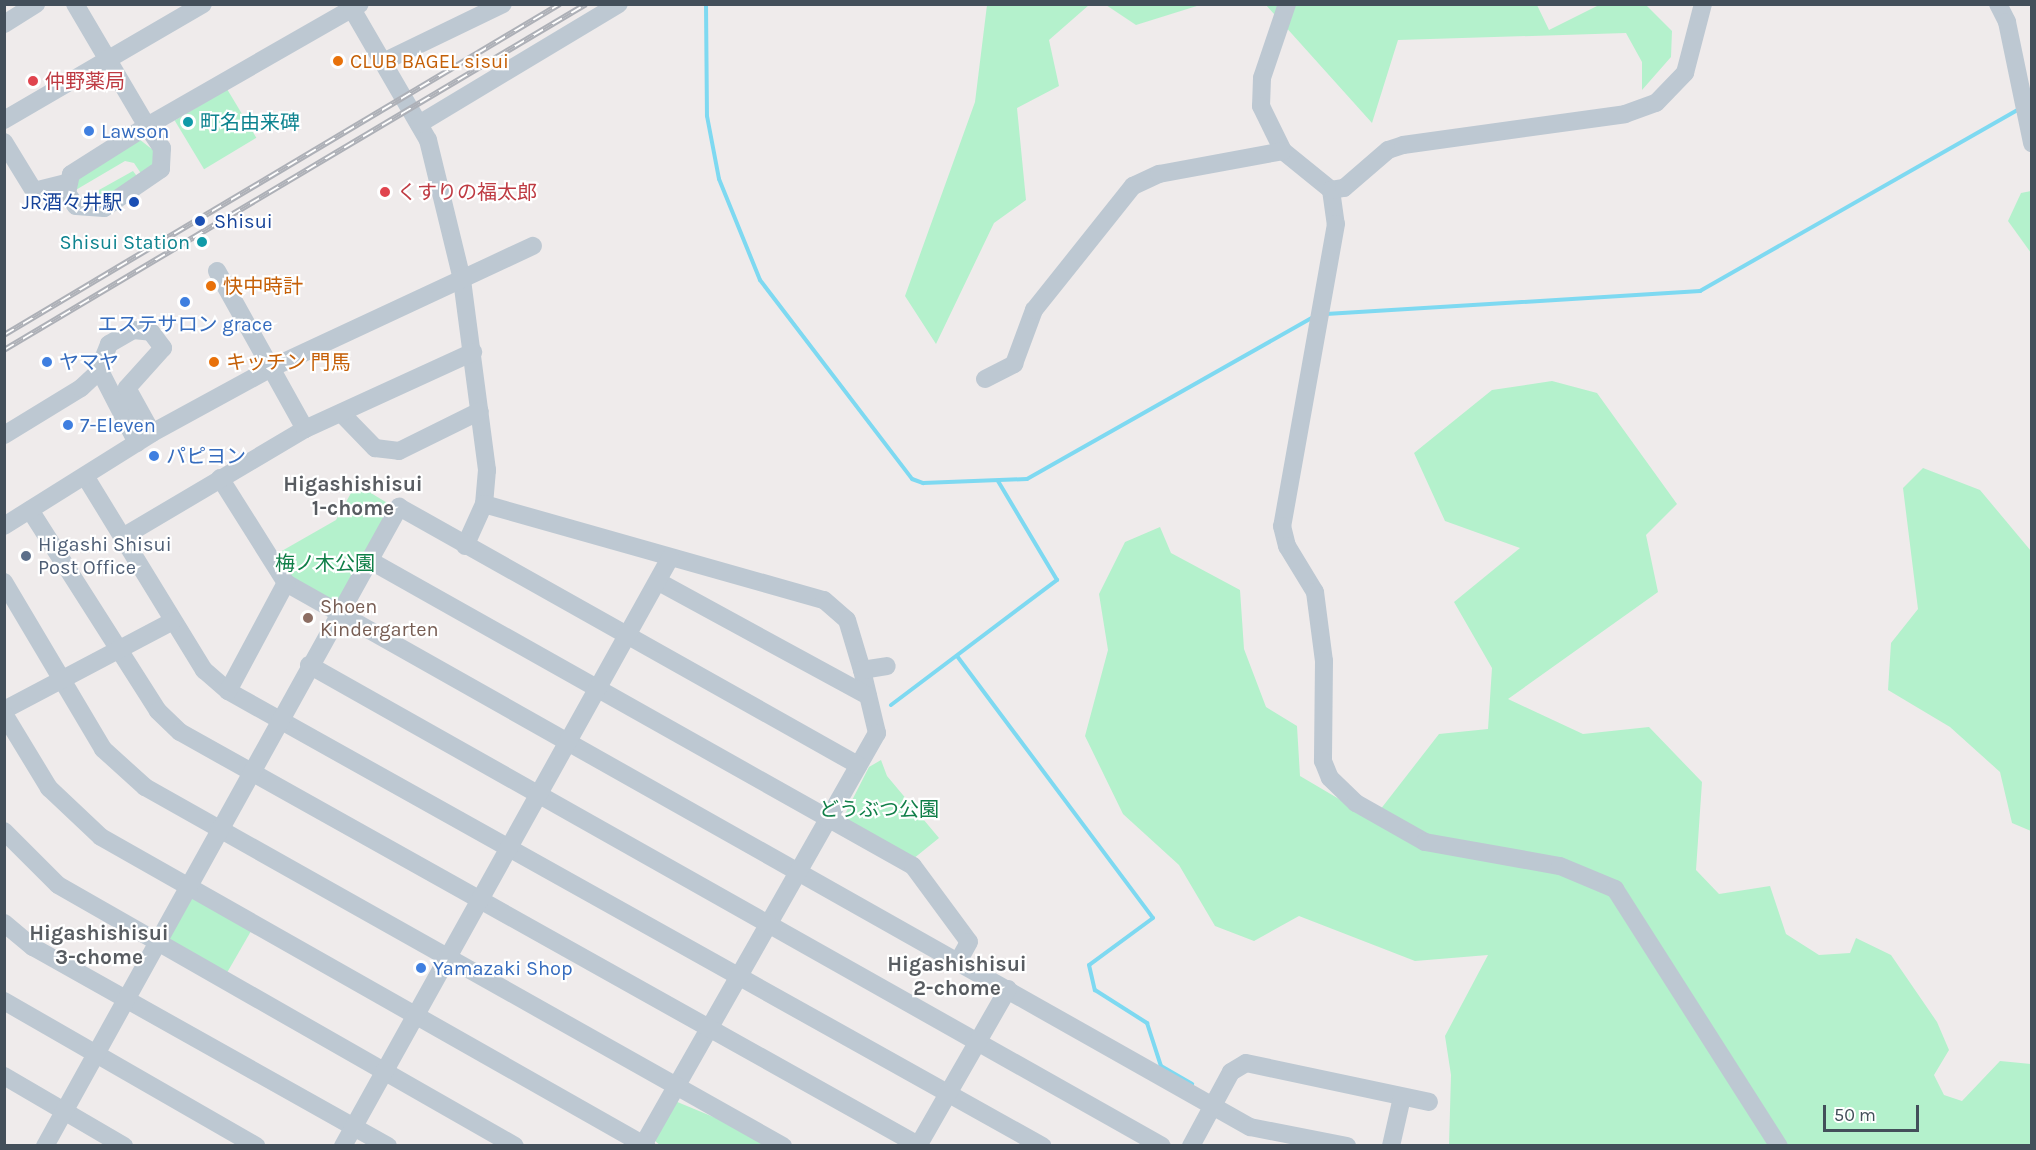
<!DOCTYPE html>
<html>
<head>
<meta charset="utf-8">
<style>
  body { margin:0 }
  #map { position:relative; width:2036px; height:1150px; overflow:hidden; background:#efebeb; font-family:Karla,"Noto Sans JP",sans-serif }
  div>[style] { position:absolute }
  .green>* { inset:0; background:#b4f1cc; transform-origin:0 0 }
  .stream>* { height:4px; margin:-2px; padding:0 2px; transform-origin:2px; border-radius:2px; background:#7ed9f1 }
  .minor>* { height:18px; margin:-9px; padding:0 9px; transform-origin:9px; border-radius:9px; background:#bdc8d2 }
  .rail>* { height:6px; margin-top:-3px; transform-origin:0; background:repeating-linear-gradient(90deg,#fff 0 11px,#adb0b7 0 22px); box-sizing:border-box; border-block:2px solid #adb0b7 }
  .dots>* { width:16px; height:16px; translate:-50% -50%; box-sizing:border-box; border:3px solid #fff; border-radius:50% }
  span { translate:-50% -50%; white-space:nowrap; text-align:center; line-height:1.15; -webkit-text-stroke:4.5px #fff; paint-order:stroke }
  .food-label { font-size:20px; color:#c56008 }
  .left { translate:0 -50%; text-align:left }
  .health-label { font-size:20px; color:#be3a42 }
  .culture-label { font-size:20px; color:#0d838f }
  .right { translate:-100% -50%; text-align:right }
  .shop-label { font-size:20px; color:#366cbe }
  .transit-label { font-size:20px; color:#164399 }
  .service-label { font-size:20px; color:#4e5e75 }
  .park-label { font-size:20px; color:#107f48 }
  .education-label { font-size:20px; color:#785e54 }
  .neighbourhood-label { font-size:21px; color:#585c61; font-weight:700 }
  .frame { position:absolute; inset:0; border:6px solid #434f5a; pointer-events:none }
  .scale { position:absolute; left:1823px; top:1105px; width:96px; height:27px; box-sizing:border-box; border:3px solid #434f5a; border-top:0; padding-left:8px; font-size:18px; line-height:21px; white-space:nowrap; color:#434f5a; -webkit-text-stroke:4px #fff; paint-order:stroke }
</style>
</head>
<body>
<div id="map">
  <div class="green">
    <i style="clip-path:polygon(987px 5px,1089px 5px,1049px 40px,1059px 86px,1017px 108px,1026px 200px,994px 223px,936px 344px,905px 296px,975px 102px)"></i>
    <i style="clip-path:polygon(1106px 5px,1200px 5px,1136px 25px)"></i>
    <i style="clip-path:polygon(1266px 5px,1537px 5px,1549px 30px,1599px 5px,1646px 5px,1672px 31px,1671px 57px,1642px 90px,1642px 62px,1626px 33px,1398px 40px,1372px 123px)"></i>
    <i style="left:227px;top:89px;width:57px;height:61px;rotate:59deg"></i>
    <i style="clip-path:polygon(139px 139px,153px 150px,154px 165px,142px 175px,134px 163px,125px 161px,74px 191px,76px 177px)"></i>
    <i style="clip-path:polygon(133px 171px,139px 179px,106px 200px,81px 200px)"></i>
    <i style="clip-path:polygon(2031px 191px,2032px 191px,2031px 253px,2008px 221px,2021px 193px)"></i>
    <i style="clip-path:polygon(1552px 381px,1597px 393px,1677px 504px,1646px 535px,1658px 592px,1508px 699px,1583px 734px,1649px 727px,1702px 782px,1696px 870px,1719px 894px,1770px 886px,1786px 934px,1819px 955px,1850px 953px,1856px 938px,1891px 955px,1937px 1022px,1949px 1050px,1934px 1075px,1944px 1095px,1962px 1101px,2000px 1061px,2031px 1064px,2031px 1145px,1449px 1145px,1451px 1075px,1445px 1036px,1488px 955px,1415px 961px,1299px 916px,1254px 941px,1215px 926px,1179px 865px,1123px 814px,1085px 736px,1108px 650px,1099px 594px,1125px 542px,1160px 527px,1171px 553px,1240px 590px,1244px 649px,1266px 707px,1297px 726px,1300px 776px,1373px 819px,1439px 734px,1488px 729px,1492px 668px,1454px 602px,1520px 548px,1445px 521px,1414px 453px,1492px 390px)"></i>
    <i style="clip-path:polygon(1923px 468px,1980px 490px,2031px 551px,2031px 831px,2012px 823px,2000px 772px,1950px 727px,1888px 690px,1891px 643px,1918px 609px,1903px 488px)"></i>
    <i style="clip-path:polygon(356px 484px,394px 507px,337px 606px,289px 579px,273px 556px,336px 520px)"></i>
    <i style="clip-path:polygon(881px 760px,887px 776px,939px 838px,913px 859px,842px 820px,869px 767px)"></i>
    <i style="left:191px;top:895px;width:70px;height:53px;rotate:30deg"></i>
    <i style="clip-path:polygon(675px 1101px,781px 1145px,661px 1146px,654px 1140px)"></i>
  </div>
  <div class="stream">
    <i style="left:706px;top:4px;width:112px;rotate:89.5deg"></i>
    <i style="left:707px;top:116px;width:64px;rotate:79.2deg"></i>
    <i style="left:719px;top:179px;width:109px;rotate:67.9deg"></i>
    <i style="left:760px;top:280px;width:250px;rotate:52.6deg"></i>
    <i style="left:912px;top:479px;width:12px;rotate:20deg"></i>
    <i style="left:923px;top:483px;width:104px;rotate:-2.2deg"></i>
    <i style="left:1027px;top:479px;width:329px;rotate:-29.5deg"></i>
    <i style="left:1326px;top:314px;width:375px;rotate:-3.5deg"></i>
    <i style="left:1700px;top:291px;width:367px;rotate:-29.7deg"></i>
    <i style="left:957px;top:656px;width:327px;rotate:53.2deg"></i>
    <i style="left:1153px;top:918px;width:79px;rotate:143.7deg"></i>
    <i style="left:1089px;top:965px;width:26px;rotate:77deg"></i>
    <i style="left:1095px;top:990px;width:62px;rotate:32.4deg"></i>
    <i style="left:1147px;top:1023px;width:45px;rotate:72deg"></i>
    <i style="left:1161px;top:1066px;width:36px;rotate:30deg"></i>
    <i style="left:891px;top:705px;width:208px;rotate:-37deg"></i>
    <i style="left:1057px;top:580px;width:115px;rotate:-120.8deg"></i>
  </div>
  <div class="minor">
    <i style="left:75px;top:4px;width:142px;rotate:59.5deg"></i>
    <i style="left:147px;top:126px;width:245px;rotate:-29.8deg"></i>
    <i style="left:1287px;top:4px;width:78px;rotate:108.7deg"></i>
    <i style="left:1262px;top:78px;width:28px;rotate:92deg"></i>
    <i style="left:1261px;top:106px;width:50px;rotate:63.9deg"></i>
    <i style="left:1283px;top:151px;width:62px;rotate:39.1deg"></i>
    <i style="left:1331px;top:190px;width:34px;rotate:82deg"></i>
    <i style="left:1336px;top:224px;width:307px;rotate:100.1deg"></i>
    <i style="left:1282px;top:526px;width:21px;rotate:76deg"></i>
    <i style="left:1287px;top:546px;width:54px;rotate:58.7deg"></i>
    <i style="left:1315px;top:592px;width:70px;rotate:82.6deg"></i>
    <i style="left:1324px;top:661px;width:100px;rotate:90.6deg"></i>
    <i style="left:1323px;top:761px;width:18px;rotate:68deg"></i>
    <i style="left:1330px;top:778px;width:36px;rotate:44deg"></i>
    <i style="left:1356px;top:803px;width:79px;rotate:29.5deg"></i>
    <i style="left:1425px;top:842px;width:137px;rotate:10.1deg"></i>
    <i style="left:1560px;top:866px;width:60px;rotate:22.7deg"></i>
    <i style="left:1615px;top:889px;width:305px;rotate:57.5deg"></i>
    <i style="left:1998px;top:4px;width:20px;rotate:63deg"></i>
    <i style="left:2007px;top:22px;width:124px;rotate:78.3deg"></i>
    <i style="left:352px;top:9px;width:151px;rotate:59.9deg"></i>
    <i style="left:428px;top:140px;width:144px;rotate:76.3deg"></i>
    <i style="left:462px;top:280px;width:192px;rotate:82.5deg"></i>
    <i style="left:487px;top:470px;width:34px;rotate:95deg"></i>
    <i style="left:484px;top:504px;width:46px;rotate:114.3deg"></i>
    <i style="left:4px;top:24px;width:38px;rotate:-32deg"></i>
    <i style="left:383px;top:62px;width:133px;rotate:-25.8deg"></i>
    <i style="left:4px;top:120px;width:230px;rotate:-30.2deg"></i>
    <i style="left:419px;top:124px;width:233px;rotate:-31deg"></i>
    <i style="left:147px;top:126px;width:27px;rotate:56deg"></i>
    <i style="left:162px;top:148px;width:21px;rotate:93deg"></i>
    <i style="left:161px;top:169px;width:69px;rotate:145.6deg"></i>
    <i style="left:104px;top:208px;width:28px;rotate:-176deg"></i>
    <i style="left:76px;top:206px;width:16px;rotate:-125deg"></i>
    <i style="left:67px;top:193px;width:19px;rotate:-78deg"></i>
    <i style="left:71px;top:174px;width:90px;rotate:-32.3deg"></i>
    <i style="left:4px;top:142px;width:57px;rotate:58.5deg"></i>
    <i style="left:34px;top:191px;width:33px;rotate:-14deg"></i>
    <i style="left:1331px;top:190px;width:13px;rotate:-9deg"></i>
    <i style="left:1344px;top:188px;width:58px;rotate:-40.8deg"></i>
    <i style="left:1388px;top:150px;width:16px;rotate:-18deg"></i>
    <i style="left:1403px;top:145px;width:224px;rotate:-7.9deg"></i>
    <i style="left:1625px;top:114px;width:33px;rotate:-20deg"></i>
    <i style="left:1656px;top:103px;width:42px;rotate:-46deg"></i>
    <i style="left:1685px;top:73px;width:71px;rotate:-75.4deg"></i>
    <i style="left:217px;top:271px;width:181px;rotate:60.9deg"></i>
    <i style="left:985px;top:379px;width:33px;rotate:-27deg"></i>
    <i style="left:1014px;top:364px;width:58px;rotate:-69.7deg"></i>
    <i style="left:1034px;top:310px;width:159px;rotate:-51.4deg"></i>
    <i style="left:1133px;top:186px;width:29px;rotate:-25deg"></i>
    <i style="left:1159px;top:174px;width:126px;rotate:-10.5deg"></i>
    <i style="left:341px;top:413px;width:49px;rotate:45.8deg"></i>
    <i style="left:375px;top:448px;width:24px;rotate:7deg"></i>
    <i style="left:399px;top:451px;width:90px;rotate:-26.3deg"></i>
    <i style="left:4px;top:435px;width:90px;rotate:-31.4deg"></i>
    <i style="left:81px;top:388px;width:26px;rotate:-43deg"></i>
    <i style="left:137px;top:443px;width:83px;rotate:-117.2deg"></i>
    <i style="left:99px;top:369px;width:27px;rotate:-68deg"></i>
    <i style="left:109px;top:344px;width:28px;rotate:-30deg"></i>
    <i style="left:133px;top:330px;width:18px;rotate:6deg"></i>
    <i style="left:151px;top:332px;width:20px;rotate:53deg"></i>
    <i style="left:163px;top:348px;width:54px;rotate:132deg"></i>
    <i style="left:127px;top:388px;width:51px;rotate:60.9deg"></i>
    <i style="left:85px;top:476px;width:228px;rotate:58.5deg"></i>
    <i style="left:204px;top:670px;width:32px;rotate:41deg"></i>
    <i style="left:228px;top:691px;width:933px;rotate:29.2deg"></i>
    <i style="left:220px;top:478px;width:124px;rotate:57.8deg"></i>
    <i style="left:286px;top:583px;width:1107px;rotate:29.44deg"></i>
    <i style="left:1250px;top:1127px;width:99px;rotate:11.1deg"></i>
    <i style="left:484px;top:504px;width:353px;rotate:15.8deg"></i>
    <i style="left:824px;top:600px;width:30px;rotate:41deg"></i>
    <i style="left:847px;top:620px;width:52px;rotate:73.3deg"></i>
    <i style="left:862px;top:670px;width:65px;rotate:76.6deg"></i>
    <i style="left:877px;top:733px;width:475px;rotate:119.6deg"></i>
    <i style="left:30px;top:510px;width:238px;rotate:57.5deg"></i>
    <i style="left:158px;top:711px;width:30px;rotate:44deg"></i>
    <i style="left:180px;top:732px;width:848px;rotate:29.23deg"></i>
    <i style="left:4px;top:526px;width:175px;rotate:-32.1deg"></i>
    <i style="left:152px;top:433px;width:136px;rotate:-28.6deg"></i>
    <i style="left:271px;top:368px;width:289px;rotate:-25deg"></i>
    <i style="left:126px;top:535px;width:208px;rotate:-30.6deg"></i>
    <i style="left:305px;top:429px;width:185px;rotate:-24.6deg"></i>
    <i style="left:369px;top:560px;width:624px;rotate:29.36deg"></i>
    <i style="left:913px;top:866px;width:94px;rotate:53.6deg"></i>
    <i style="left:969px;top:942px;width:23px;rotate:119deg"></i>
    <i style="left:4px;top:582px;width:194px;rotate:59.3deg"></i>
    <i style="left:103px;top:749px;width:57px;rotate:42.1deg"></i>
    <i style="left:145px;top:787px;width:732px;rotate:29.37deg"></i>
    <i style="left:659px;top:582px;width:238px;rotate:28.6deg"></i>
    <i style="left:309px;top:665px;width:979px;rotate:29.42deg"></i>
    <i style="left:862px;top:670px;width:25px;rotate:-9deg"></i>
    <i style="left:228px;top:691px;width:123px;rotate:-61.8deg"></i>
    <i style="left:4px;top:710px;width:191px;rotate:-27.8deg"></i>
    <i style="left:4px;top:714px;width:87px;rotate:58.7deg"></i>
    <i style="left:49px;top:788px;width:71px;rotate:43.3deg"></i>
    <i style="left:101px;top:837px;width:627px;rotate:29.55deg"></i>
    <i style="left:4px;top:831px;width:76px;rotate:45deg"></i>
    <i style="left:58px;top:885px;width:526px;rotate:29.73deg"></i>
    <i style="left:4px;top:923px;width:38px;rotate:40deg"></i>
    <i style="left:33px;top:947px;width:407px;rotate:29.3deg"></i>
    <i style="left:4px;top:1001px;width:291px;rotate:29.9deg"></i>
    <i style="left:4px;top:1076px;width:139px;rotate:30.3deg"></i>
    <i style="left:45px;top:1146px;width:731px;rotate:-61.01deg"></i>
    <i style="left:399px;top:507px;width:527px;rotate:29.34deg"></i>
    <i style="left:343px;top:1146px;width:673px;rotate:-60.92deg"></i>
    <i style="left:918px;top:1146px;width:181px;rotate:-60.2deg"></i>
    <i style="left:1191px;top:1146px;width:84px;rotate:-61.6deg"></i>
    <i style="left:1231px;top:1072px;width:17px;rotate:-31deg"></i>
    <i style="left:1246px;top:1063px;width:187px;rotate:12deg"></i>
    <i style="left:1391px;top:1146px;width:50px;rotate:-77.3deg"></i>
  </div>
  <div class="rail">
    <i style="left:4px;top:335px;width:647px;rotate:-30.77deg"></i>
    <i style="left:4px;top:350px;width:677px;rotate:-30.73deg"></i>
  </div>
  <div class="dots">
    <i style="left:338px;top:61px;background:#e8710a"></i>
    <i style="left:33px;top:81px;background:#e0444e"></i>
    <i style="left:188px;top:122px;background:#0f9aa8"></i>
    <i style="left:89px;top:131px;background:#3f7fe0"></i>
    <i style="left:385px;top:192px;background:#e0444e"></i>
    <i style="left:134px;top:202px;background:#1a4fb4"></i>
    <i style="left:200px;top:221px;background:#1a4fb4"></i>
    <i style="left:202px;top:242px;background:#0f9aa8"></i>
    <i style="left:211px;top:286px;background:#e8710a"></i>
    <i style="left:185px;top:302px;background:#3f7fe0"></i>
    <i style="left:47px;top:362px;background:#3f7fe0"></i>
    <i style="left:214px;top:362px;background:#e8710a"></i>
    <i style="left:68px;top:425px;background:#3f7fe0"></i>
    <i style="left:154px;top:456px;background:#3f7fe0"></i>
    <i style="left:26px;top:556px;background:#5c6f8a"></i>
    <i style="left:308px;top:618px;background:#8d6e63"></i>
    <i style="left:421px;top:968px;background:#3f7fe0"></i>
  </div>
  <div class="food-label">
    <span class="left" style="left:350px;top:61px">CLUB BAGEL sisui</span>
    <span class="left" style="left:223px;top:286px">快中時計</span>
    <span class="left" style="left:226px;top:362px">キッチン 門馬</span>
  </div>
  <div class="health-label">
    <span class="left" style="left:45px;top:81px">仲野薬局</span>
    <span class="left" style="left:397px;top:192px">くすりの福太郎</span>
  </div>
  <div class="culture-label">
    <span class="left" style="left:200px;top:122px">町名由来碑</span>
    <span class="right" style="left:190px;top:242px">Shisui Station</span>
  </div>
  <div class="shop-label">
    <span class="left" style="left:101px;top:131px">Lawson</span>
    <span style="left:185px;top:324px">エステサロン grace</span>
    <span class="left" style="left:59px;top:362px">ヤマヤ</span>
    <span class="left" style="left:80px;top:425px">7-Eleven</span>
    <span class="left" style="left:166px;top:456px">パピヨン</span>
    <span class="left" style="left:433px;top:968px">Yamazaki Shop</span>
  </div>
  <div class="transit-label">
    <span class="right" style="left:122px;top:202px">JR酒々井駅</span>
    <span class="left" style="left:214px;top:221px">Shisui</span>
  </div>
  <div class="service-label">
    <span class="left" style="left:38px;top:556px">Higashi Shisui<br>Post Office</span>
  </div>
  <div class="park-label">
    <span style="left:325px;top:563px">梅ノ木公園</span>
    <span style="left:879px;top:809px">どうぶつ公園</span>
  </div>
  <div class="education-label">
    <span class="left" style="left:320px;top:618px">Shoen<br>Kindergarten</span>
  </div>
  <div class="neighbourhood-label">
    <span style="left:353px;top:496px">Higashishisui<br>1-chome</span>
    <span style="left:99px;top:945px">Higashishisui<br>3-chome</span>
    <span style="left:957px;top:976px">Higashishisui<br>2-chome</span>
  </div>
  <div class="frame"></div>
  <div class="scale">50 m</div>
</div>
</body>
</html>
